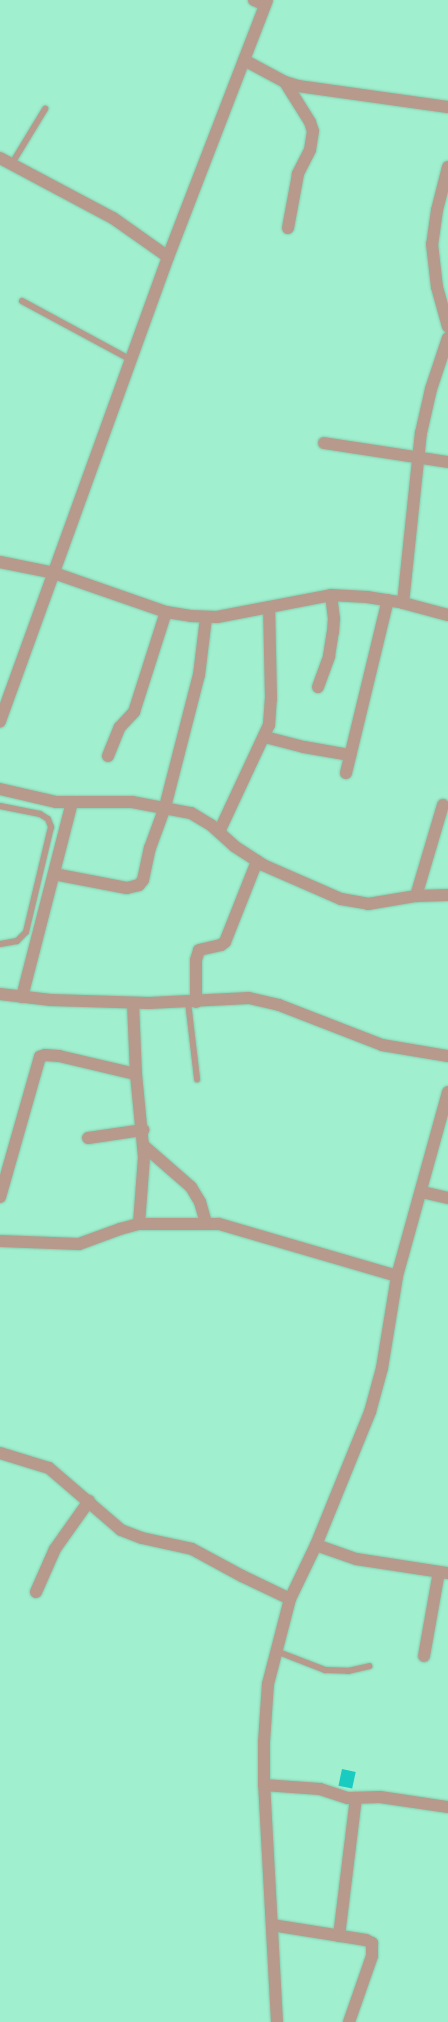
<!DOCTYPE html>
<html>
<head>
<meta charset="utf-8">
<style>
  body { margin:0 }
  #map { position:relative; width:448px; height:2022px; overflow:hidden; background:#a0efcf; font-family:Manrope,sans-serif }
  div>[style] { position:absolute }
  .building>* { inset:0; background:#19cbc0; transform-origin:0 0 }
  .roads { filter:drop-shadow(0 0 1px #86ccb0) drop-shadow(0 0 1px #86ccb0) }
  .service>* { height:6px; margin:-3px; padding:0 3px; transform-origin:3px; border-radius:3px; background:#b79a8c }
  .minor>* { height:12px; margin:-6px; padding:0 6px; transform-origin:6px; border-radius:6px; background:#b79a8c }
  .tertiary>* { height:12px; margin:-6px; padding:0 6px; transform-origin:6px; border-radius:6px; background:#b79a8c }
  span { translate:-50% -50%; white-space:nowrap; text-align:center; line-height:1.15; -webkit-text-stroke:5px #a0efcf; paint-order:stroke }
</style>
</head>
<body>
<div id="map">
  <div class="building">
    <i style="left:342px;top:1769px;width:14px;height:17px;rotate:12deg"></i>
  </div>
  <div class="roads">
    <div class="service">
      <i style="left:11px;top:165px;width:66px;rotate:-58.7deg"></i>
      <i style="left:22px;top:301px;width:124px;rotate:28.4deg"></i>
      <i style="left:0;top:806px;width:41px;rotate:11.3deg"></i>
      <i style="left:40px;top:814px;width:9px;rotate:32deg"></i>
      <i style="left:48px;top:819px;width:9px;rotate:69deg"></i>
      <i style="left:51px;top:827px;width:108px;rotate:103.4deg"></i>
      <i style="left:26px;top:932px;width:13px;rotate:135deg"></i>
      <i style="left:17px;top:941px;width:17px;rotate:170deg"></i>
      <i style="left:188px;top:1002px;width:78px;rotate:83.3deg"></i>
      <i style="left:276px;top:1651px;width:53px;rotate:21.2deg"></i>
      <i style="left:325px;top:1670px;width:23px;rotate:2deg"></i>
      <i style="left:348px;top:1671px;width:22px;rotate:-13deg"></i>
    </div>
    <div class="minor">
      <i style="left:254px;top:0;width:12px;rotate:24deg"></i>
      <i style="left:244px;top:60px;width:47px;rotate:28.2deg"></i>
      <i style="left:285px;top:82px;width:14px;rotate:17deg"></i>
      <i style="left:298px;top:86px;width:151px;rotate:8deg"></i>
      <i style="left:285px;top:82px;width:47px;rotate:58deg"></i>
      <i style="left:310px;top:122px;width:9px;rotate:72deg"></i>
      <i style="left:313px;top:131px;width:19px;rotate:99deg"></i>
      <i style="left:310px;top:150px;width:27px;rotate:117deg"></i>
      <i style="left:298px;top:174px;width:55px;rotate:100.5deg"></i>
      <i style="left:0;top:158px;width:128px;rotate:28deg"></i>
      <i style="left:113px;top:218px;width:67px;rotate:35.3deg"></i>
      <i style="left:168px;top:257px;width:494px;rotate:109.9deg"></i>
      <i style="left:448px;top:167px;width:44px;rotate:104.3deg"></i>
      <i style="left:437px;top:210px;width:34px;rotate:98deg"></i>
      <i style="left:432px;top:244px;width:43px;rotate:83.4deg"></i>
      <i style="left:437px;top:287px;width:41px;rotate:74.6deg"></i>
      <i style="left:324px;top:443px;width:125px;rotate:8.7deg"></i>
      <i style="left:0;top:562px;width:55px;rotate:11.5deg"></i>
      <i style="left:54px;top:573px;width:119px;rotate:19.2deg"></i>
      <i style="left:166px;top:612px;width:25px;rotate:9deg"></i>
      <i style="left:191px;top:616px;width:26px;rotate:2deg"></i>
      <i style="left:217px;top:617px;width:116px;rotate:-10.9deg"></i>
      <i style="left:331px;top:595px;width:36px;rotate:3deg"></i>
      <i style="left:367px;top:597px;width:36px;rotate:9deg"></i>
      <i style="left:403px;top:603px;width:47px;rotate:14.9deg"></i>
      <i style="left:403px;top:603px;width:171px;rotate:-84deg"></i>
      <i style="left:421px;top:433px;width:45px;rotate:-77.2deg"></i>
      <i style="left:431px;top:389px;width:54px;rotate:-71.6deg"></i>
      <i style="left:318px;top:687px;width:33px;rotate:-70deg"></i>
      <i style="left:329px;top:656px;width:24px;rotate:-81deg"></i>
      <i style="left:333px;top:632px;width:13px;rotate:-86deg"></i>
      <i style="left:334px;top:619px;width:24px;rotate:-97deg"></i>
      <i style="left:265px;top:737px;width:40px;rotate:14.4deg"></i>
      <i style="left:304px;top:747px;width:47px;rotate:9.9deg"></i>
      <i style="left:108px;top:756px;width:31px;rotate:-68deg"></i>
      <i style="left:120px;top:727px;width:21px;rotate:-47deg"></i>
      <i style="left:134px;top:712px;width:105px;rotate:-72.3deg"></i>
      <i style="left:346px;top:773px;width:178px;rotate:-76.4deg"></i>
      <i style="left:0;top:789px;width:57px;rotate:13.1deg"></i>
      <i style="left:56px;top:802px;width:76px"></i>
      <i style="left:132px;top:802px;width:60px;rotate:10.6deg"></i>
      <i style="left:191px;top:813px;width:23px;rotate:31deg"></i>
      <i style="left:211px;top:825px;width:31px;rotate:42deg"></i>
      <i style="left:234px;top:846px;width:35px;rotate:33deg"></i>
      <i style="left:263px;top:865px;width:85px;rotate:23.6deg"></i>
      <i style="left:341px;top:899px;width:27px;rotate:10deg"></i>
      <i style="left:368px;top:904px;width:49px;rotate:-9.5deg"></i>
      <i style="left:416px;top:896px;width:32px;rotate:-2deg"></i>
      <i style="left:219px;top:832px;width:118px;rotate:-65deg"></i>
      <i style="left:269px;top:725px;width:26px;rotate:-86deg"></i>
      <i style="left:271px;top:699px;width:92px;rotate:-91.2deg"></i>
      <i style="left:54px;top:874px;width:74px;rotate:10.9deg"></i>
      <i style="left:127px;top:888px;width:12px;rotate:-14deg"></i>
      <i style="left:139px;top:885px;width:6px;rotate:-51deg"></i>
      <i style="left:143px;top:880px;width:33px;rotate:-78deg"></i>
      <i style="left:150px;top:848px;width:44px;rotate:-69.9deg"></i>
      <i style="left:165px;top:807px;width:136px;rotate:-75.6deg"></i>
      <i style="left:199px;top:675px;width:57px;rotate:-83deg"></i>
      <i style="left:416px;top:896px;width:95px;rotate:-73.5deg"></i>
      <i style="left:0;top:994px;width:51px;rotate:6.7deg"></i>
      <i style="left:51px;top:1000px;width:98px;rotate:1.8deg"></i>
      <i style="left:149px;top:1003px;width:100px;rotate:-2.9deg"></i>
      <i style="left:249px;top:998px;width:31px;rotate:13deg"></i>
      <i style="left:279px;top:1005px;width:110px;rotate:21.2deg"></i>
      <i style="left:382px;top:1045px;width:67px;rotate:9.5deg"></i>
      <i style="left:22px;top:997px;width:201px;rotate:-75.6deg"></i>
      <i style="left:196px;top:1002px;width:42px;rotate:-90deg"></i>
      <i style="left:196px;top:960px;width:10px;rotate:-73deg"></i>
      <i style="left:199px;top:950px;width:23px;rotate:-13deg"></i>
      <i style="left:221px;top:945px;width:5px;rotate:-37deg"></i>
      <i style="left:225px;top:942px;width:87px;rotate:-68.4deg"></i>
      <i style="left:133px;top:1003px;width:71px;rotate:87.6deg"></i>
      <i style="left:136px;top:1074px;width:83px;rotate:84.5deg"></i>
      <i style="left:144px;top:1157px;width:67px;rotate:94.3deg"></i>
      <i style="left:88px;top:1138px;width:56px;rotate:-8.3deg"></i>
      <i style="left:144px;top:1146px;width:62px;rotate:41.1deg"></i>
      <i style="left:191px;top:1187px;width:17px;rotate:59deg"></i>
      <i style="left:200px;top:1202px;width:22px;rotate:74deg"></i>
      <i style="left:422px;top:1192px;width:27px;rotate:13deg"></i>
      <i style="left:0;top:1197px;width:146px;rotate:-74.1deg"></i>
      <i style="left:40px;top:1057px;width:5px;rotate:-22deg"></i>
      <i style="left:45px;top:1055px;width:14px;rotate:4deg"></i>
      <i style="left:59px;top:1056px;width:79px;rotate:13.2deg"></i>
      <i style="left:0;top:1241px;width:79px;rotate:2.2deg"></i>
      <i style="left:79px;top:1244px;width:44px;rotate:-20.1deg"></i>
      <i style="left:120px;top:1229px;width:20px;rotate:-15deg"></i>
      <i style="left:139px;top:1224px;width:80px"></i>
      <i style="left:219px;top:1224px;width:185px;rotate:16.3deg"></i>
      <i style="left:0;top:1453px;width:51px;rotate:17deg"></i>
      <i style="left:49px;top:1468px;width:95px;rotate:40.7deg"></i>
      <i style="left:121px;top:1530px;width:22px;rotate:21deg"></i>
      <i style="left:142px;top:1538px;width:51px;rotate:12.4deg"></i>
      <i style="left:192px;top:1549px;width:57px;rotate:28.4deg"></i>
      <i style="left:242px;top:1576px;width:53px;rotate:25.6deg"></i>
      <i style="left:316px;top:1545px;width:42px;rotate:19.3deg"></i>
      <i style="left:356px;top:1559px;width:93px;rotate:8.7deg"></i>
      <i style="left:36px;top:1592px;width:47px;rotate:-66.2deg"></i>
      <i style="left:55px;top:1549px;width:59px;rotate:-54.7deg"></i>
      <i style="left:424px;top:1656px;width:85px;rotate:-79.9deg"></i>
      <i style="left:264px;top:1785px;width:56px;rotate:4.1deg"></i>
      <i style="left:320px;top:1789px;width:29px;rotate:18deg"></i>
      <i style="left:348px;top:1798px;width:32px;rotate:-2deg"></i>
      <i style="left:380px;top:1797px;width:69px;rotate:8.4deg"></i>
      <i style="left:272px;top:1925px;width:95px;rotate:9.1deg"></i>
      <i style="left:366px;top:1940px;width:7px;rotate:27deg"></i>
      <i style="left:372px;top:1943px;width:13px;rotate:90deg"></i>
      <i style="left:372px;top:1956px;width:70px;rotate:109.2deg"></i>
      <i style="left:339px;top:1936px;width:139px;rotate:-83deg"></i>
      <i style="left:277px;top:2022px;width:237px;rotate:-93.1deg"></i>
      <i style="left:264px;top:1785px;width:43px;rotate:-90deg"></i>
      <i style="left:264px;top:1742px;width:58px;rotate:-86.1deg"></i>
      <i style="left:268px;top:1684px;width:88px;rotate:-75.5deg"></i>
      <i style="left:290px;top:1599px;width:60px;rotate:-64.3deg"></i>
      <i style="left:316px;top:1545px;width:144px;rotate:-67.9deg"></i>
      <i style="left:370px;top:1412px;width:46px;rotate:-74.7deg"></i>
      <i style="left:382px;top:1368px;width:93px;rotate:-80.7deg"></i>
      <i style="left:397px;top:1276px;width:191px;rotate:-74.5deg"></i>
    </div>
    <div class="tertiary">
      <i style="left:168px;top:257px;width:275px;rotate:-68.9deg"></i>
    </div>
  </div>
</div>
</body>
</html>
